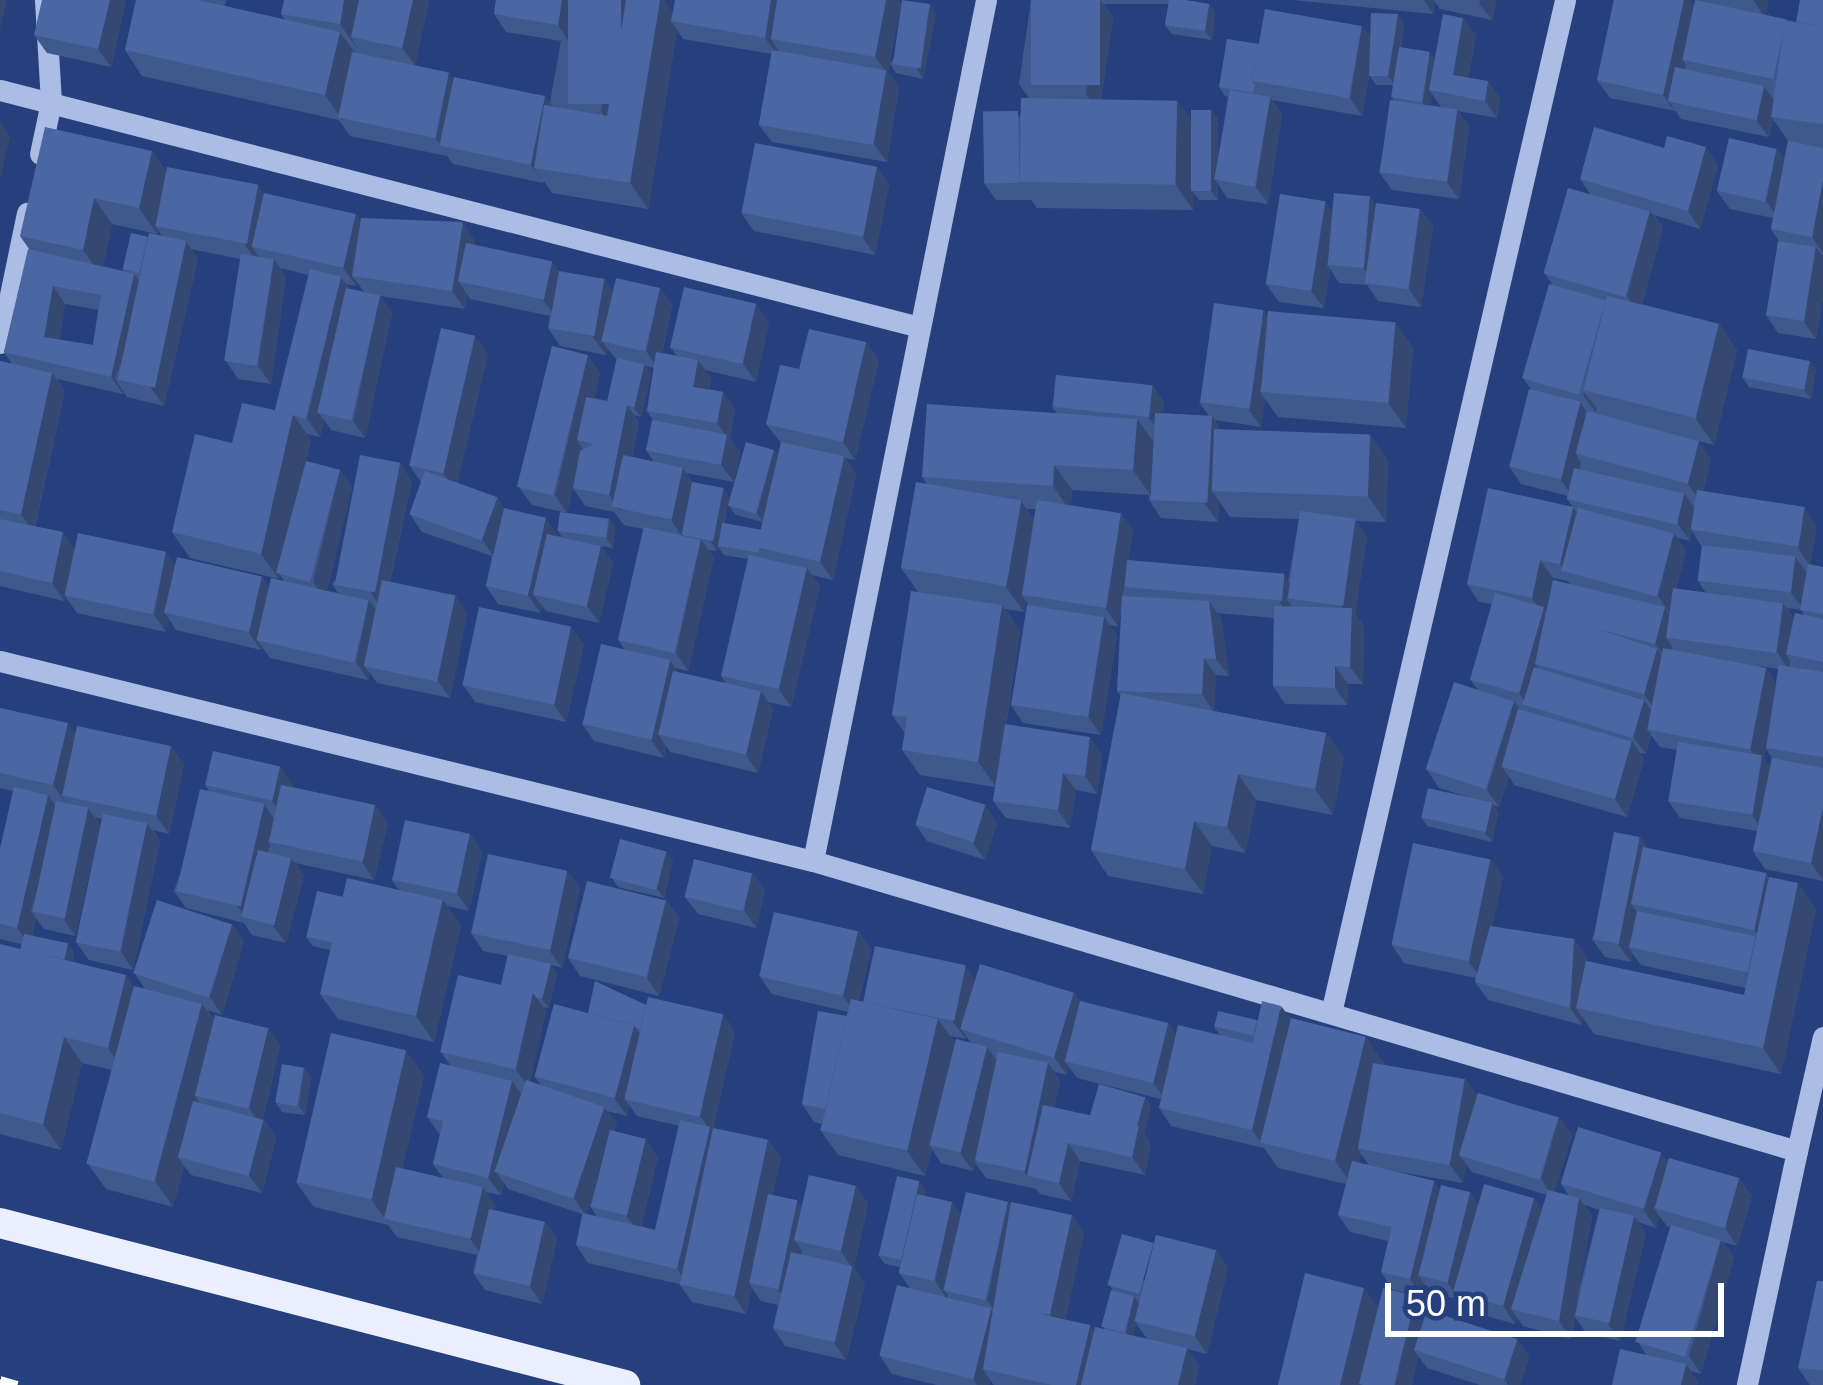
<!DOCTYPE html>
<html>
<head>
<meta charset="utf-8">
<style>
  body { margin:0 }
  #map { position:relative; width:1823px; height:1385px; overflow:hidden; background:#26407d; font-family:Arial,sans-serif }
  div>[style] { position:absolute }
  .minor>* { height:21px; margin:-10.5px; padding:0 10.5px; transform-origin:10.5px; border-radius:10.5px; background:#abbde5 }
  .major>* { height:30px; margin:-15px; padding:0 15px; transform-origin:15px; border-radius:15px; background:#ebeffd }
  .rail>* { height:9px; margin-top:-4.5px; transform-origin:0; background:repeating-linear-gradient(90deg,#fff 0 21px,transparent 0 30px) }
  .wall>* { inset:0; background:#40598c }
  .shaded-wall>* { inset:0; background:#344872 }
  .building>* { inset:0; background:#4a67a3; transform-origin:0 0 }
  span { translate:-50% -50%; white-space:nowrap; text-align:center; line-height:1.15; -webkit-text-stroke:12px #26407d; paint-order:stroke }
  .scale { position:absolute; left:1385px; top:1283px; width:339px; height:54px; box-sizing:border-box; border:6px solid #fff; border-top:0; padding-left:15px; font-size:36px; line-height:42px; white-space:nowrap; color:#fff; -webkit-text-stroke:9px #26407d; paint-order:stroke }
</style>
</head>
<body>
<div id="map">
  <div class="minor">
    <i style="left:0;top:90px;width:946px;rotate:14.45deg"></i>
    <i style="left:40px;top:154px;width:53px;rotate:-78.1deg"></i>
    <i style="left:51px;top:102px;width:102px;rotate:-93.4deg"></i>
    <i style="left:0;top:343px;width:133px;rotate:-78.3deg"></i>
    <i style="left:0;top:661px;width:837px;rotate:13.82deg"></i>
    <i style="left:813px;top:861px;width:1026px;rotate:16.42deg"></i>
    <i style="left:1797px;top:1151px;width:239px;rotate:102.1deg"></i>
    <i style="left:813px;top:861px;width:878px;rotate:-78.64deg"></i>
    <i style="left:1331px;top:1013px;width:1040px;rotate:-76.99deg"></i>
    <i style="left:1797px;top:1151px;width:117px;rotate:-77.2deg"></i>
  </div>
  <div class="major">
    <i style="left:0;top:1223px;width:646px;rotate:14.53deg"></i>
  </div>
  <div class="rail">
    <i style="left:0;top:1380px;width:18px;rotate:16deg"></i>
  </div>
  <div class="wall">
    <i style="clip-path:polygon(126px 0,111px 67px,47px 53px,34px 35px)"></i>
    <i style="clip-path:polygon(136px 0,226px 0,225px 6px,285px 20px,281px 14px,429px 0,415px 65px,454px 79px,545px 96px,553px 107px,550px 102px,561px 41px,506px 32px,494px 14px,496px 0,664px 0,672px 12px,901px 3px,888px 72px,899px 87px,887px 162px,772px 142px,759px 125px,772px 54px,683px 39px,677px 30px,648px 209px,552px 193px,544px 181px,543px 183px,453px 164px,447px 156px,350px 136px,339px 120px,142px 76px,125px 50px)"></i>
    <i style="clip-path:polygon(evenodd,1031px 0,1185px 0,1209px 4px,1215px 13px,1212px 40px,1172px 34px,1165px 25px,1169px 4px,1103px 4px,1113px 17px,1101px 100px,1177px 101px,1192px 122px,1211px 110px,1218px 119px,1218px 163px,1228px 97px,1225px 96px,1219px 87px,1259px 44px,1362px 26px,1370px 37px,1404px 23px,1401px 47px,1435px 58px,1476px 35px,1468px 78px,1488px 81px,1500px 99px,1497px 118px,1458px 111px,1469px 127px,1459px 199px,1392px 190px,1379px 172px,1393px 100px,1394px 85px,1376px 85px,1369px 74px,1362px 116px,1272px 100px,1282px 114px,1268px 204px,1227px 198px,1218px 184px,1218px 200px,1199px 200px,1193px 192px,1193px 210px,1037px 208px,1031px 200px,996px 200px,984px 183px,1029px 98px,1019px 84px,1031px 0,1432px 94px,1441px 107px,1430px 105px,1432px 94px)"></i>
    <i style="clip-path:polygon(1293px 0,1496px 0,1492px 20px,1440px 9px,1435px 2px,1433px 14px)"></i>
    <i style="clip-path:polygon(1614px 0,1690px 0,1694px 6px,1696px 0,1768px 0,1766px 15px,1796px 22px,1823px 0,1823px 255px,1821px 255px,1823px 257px,1823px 298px,1816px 339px,1778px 333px,1766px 315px,1779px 241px,1771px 229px,1773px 218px,1730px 209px,1717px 191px,1784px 159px,1788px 141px,1773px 119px,1769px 137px,1681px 119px,1676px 111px,1610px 98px,1597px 80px)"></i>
    <i style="clip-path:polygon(930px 4px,936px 13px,923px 79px,896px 73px,890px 64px)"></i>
    <i style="clip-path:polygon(evenodd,152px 151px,166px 172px,356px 214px,360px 220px,475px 240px,474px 245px,552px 262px,559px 272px,604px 279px,613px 292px,660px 288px,672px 305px,662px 353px,677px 356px,670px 347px,769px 322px,756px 382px,705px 370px,711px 378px,709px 389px,723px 392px,735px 409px,730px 438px,740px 452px,734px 482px,686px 473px,692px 482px,723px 488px,729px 497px,724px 523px,762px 530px,763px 522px,736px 515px,729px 506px,774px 450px,778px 456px,781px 443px,766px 424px,799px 369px,866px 342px,879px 360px,855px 460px,845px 458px,856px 474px,833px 580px,812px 575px,820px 586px,791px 707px,768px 702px,773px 709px,758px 773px,670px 752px,666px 746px,664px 758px,594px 741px,582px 724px,625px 650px,618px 640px,643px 529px,624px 525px,614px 512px,585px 506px,573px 488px,567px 513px,532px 505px,519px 487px,588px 355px,600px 373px,594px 398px,608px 401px,617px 360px,607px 348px,606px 355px,560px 346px,548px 328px,550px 316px,470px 299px,467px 294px,465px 309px,380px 296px,392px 313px,365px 438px,331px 430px,324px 420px,320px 437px,307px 434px,311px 440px,306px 461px,340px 470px,352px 487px,327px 591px,338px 593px,332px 584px,412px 481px,390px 582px,467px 613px,450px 698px,377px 683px,370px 673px,368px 680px,270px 658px,262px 647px,261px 650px,176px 630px,169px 619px,166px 632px,77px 613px,65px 596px,64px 601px,0 586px,0 361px,12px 364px,4px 352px,29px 249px,20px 236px,152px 151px,112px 224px,157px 234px,158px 230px,162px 236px,148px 237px,123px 269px,124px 271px,103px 266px,112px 224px,152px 151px,191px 249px,240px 259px,226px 361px,238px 379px,271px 384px,286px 277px,280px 268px,309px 275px,276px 411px,232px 443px,172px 532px,190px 558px,279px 579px,280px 575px,284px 581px,269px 587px,262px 577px,75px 549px,35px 526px,65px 391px,57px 379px,123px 394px,124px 392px,127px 397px,164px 406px,198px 259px,191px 249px,152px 151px,357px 282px,364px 292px,350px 289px,346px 284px,356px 286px,357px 282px,152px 151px,65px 304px,98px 310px,93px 345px,59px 340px,65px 304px,152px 151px,646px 366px,654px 368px,647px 411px,653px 420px,646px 450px,654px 462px,632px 457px,639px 422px,634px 415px,641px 417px,651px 373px,646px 366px,152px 151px,718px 547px,724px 555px,748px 559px,721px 676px,726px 683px,678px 672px,675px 668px,688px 671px,714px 557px,708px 550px,717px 551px,718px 547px)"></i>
    <i style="clip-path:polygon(evenodd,1718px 165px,1700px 229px,1654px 215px,1663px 228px,1642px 304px,1719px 324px,1737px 350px,1714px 445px,1653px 429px,1711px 459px,1703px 491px,1817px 526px,1810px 565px,1823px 567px,1823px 881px,1765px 869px,1753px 851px,1757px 831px,1680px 818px,1668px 801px,1677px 750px,1660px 747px,1651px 735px,1646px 754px,1640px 753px,1644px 759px,1627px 817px,1514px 785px,1509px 776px,1499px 807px,1493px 805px,1498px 812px,1492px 842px,1427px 826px,1421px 817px,1471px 798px,1439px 788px,1427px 770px,1478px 690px,1470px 679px,1492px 604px,1479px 602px,1467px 584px,1572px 506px,1567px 499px,1568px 496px,1521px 484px,1509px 466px,1531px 389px,1523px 378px,1552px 284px,1545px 274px,1590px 194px,1580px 179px,1718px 165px,1692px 531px,1702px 547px,1698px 581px,1706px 593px,1676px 589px,1686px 551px,1677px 538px,1690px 541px,1692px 531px,1718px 165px,1553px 578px,1568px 581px,1570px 584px,1546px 610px,1553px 578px,1718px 165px,1787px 608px,1801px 610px,1804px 615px,1794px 618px,1787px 608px,1718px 165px,1759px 666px,1778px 669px,1776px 683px,1759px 666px,1718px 165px,1766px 749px,1772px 758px,1770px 767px,1764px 759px,1766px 749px)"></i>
    <i style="clip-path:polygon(877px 167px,889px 185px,875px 255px,754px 231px,741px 213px)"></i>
    <i style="clip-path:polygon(1376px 205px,1420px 209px,1433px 226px,1421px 307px,1378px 301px,1367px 285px,1339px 283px,1330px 269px,1324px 308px,1279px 302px,1266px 284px,1332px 211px)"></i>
    <i style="clip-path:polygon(evenodd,1267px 315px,1395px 323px,1413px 348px,1406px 428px,1278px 417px,1265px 399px,1261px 427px,1215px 420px,1221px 430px,1370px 435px,1388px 460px,1386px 522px,1356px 521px,1367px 537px,1355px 613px,1364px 626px,1363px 684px,1348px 684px,1347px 705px,1285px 704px,1273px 686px,1274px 618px,1217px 613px,1221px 618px,1229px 676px,1216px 675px,1214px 711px,1326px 733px,1344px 758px,1333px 815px,1256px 800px,1245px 853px,1212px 846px,1203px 894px,1108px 876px,1091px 850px,1121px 696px,1117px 691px,1122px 604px,1118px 626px,1109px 625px,1117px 635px,1101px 735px,1023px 723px,1011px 705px,1029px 606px,1026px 601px,1024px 612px,1005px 609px,1020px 631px,1006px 725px,1102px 755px,1097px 794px,1076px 790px,1070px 828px,1006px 818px,993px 801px,995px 787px,920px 775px,902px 750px,905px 733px,892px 715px,918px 592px,901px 568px,927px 484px,922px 477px,1057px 413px,1052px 407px,1152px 385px,1164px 402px,1163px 413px,1209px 416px,1199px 402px,1267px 315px,1072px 490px,1149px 495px,1149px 500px,1161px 518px,1218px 522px,1219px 501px,1230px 517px,1299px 519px,1288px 582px,1284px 575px,1128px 560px,1133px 530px,1071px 505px,1072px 490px,1267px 315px,1026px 509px,1036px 509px,1034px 520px,1026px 509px)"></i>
    <i style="clip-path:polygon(488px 354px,457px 483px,558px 536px,562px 537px,558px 531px,609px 519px,615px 528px,613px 548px,601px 546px,613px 563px,599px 623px,546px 611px,542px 606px,540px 613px,498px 604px,486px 586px,492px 556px,422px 532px,410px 514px,421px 482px,409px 465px)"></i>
    <i style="clip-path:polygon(1810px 361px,1816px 370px,1811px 399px,1749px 387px,1743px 378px)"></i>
    <i style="clip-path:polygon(571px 627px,584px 644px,566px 722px,475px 702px,463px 685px)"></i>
    <i style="clip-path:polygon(0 708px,75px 734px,171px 746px,184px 764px,169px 834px,153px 830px,160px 841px,133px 970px,89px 960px,76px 942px,102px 819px,95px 817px,100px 825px,75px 936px,44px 929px,36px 918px,32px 935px,74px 952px,72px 962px,134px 987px,145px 989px,135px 974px,244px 941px,222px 1015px,207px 1010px,214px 1020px,268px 1028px,280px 1046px,263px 1119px,276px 1137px,262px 1193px,191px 1175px,184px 1166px,173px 1207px,106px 1189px,88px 1164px,112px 1070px,82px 1063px,61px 1150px,0 1134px,0 944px,20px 949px,21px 944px,0 939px,0 849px,13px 791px,0 788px)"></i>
    <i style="clip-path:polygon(292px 784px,292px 787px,375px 805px,388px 823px,374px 880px,295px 863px,304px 875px,286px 943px,252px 935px,244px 923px,186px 908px,174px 891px,209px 791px,205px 785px)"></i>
    <i style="clip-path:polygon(997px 823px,985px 860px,927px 841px,915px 824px)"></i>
    <i style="clip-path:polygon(470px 834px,482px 852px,469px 911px,447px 906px,461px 926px,434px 1042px,338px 1019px,320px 994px,330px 950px,313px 946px,306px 937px,343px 897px,399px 890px,391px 879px)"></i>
    <i style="clip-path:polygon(1640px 837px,1647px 848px,1766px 873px,1769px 878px,1816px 909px,1781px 1074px,1594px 1034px,1583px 1018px,1582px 1025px,1488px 1000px,1475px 982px,1476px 978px,1404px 963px,1392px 945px,1490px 859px,1503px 876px,1492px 927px,1574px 939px,1587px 957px,1586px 961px,1744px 995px,1746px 988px,1641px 965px,1632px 953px,1631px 962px,1605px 957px,1592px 939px)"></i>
    <i style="clip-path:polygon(673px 860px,664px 898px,618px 887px,612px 878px)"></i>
    <i style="clip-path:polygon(evenodd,567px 871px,580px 888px,562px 968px,551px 965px,557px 974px,549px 1008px,543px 1007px,546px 1011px,530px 1082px,541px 1085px,535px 1077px,588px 1013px,646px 1005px,723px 1014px,735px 1032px,713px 1128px,768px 1140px,781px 1158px,772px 1195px,802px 1208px,856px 1186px,868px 1204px,854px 1268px,865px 1284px,846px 1360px,785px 1346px,773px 1328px,778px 1305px,761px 1301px,752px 1288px,746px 1314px,692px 1302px,679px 1284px,588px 1263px,576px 1245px,582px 1214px,508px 1189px,504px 1183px,501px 1195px,486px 1192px,495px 1205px,494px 1210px,545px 1222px,557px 1239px,542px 1304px,485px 1290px,473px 1273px,477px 1255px,397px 1237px,388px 1225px,314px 1207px,296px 1182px,406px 1051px,424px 1076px,402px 1169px,443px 1178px,433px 1164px,440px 1135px,427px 1117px,450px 1065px,441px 1052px,501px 985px,508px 956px,483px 951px,471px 933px,567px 871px,629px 1105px,637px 1116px,679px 1126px,655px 1230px,641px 1226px,658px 1157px,614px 1131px,617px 1124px,607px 1111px,627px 1116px,629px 1105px,567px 871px,594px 1193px,590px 1206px,597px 1217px,586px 1214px,594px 1193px)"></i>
    <i style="clip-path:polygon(752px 873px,765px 890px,756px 928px,698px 914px,685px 897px)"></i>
    <i style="clip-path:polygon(666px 900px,679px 918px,659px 996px,580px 976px,568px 958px)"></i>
    <i style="clip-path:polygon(evenodd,858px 931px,871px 949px,859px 1001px,863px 1002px,976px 980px,1080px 1001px,1176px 1034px,1220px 1035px,1214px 1027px,1257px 1020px,1291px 1019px,1384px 1063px,1384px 1065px,1465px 1079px,1477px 1096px,1559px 1117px,1572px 1135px,1554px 1192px,1569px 1196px,1561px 1184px,1668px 1162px,1739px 1178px,1752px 1196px,1737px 1246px,1723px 1242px,1734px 1257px,1701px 1374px,1690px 1371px,1698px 1382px,1647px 1356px,1638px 1342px,1670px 1227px,1667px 1226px,1659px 1216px,1656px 1228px,1638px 1222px,1646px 1233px,1620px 1341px,1586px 1333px,1575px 1317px,1571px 1339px,1523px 1326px,1517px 1318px,1515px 1324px,1465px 1310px,1458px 1299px,1431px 1293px,1425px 1285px,1422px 1297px,1393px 1290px,1381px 1272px,1388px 1241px,1350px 1232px,1338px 1215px,1346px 1184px,1278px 1168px,1264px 1148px,1171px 1126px,1159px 1108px,1161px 1099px,1077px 1078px,1069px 1067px,1067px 1075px,1053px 1071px,1060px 1081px,1054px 1108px,1091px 1116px,1145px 1097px,1151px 1106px,1144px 1133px,1151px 1144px,1145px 1175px,1080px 1161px,1071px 1201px,1040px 1194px,1036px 1189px,986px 1178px,975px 1163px,973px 1171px,941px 1163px,932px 1149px,925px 1176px,838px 1155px,820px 1130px,822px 1124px,814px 1122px,802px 1104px,848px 1012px,772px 994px,760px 977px,858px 931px,950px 1036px,966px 1039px,966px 1036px,971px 1043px,955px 1043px,950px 1036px,858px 931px,1361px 1154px,1369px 1165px,1359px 1163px,1361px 1154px,858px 931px,1466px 1164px,1472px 1172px,1547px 1195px,1542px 1210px,1534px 1198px,1478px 1204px,1470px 1192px,1440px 1190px,1434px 1181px,1394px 1171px,1463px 1183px,1466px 1164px,858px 931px,1584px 1205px,1599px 1210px,1578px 1294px,1592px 1216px,1584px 1205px)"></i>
    <i style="clip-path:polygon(304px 1068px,311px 1077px,305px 1115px,282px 1112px,276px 1103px)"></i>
    <i style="clip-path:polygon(evenodd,926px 1191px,924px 1196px,952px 1202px,961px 1215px,1008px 1202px,1010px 1205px,1084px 1233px,1065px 1320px,1094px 1331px,1104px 1329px,1113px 1291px,1110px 1286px,1228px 1267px,1207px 1354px,1187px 1349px,1199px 1366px,1195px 1385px,994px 1385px,990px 1380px,989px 1385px,937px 1385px,892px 1374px,880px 1356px,910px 1288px,899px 1273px,900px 1267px,885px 1264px,878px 1255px,926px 1191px,1136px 1323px,1147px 1339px,1133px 1336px,1136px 1323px)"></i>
    <i style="clip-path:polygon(1823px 1281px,1823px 1385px,1810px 1385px,1798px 1368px)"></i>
    <i style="clip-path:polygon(1416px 1296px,1427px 1312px,1517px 1339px,1529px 1357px,1520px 1385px,1480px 1385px,1427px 1368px,1418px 1356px,1412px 1385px,1278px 1385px,1378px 1308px)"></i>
  </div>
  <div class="shaded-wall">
    <i style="clip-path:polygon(0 0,7px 0,0 30px)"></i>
    <i style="clip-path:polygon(110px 0,126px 0,111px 67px,98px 49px)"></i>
    <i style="clip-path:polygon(344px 0,367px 0,351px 37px,358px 50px,340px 24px)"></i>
    <i style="clip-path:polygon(413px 0,429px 0,415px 65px,402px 48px)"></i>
    <i style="clip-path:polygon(562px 0,578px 0,570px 43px,558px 25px)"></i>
    <i style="clip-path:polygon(621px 0,636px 0,613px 129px,601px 111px)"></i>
    <i style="clip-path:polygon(660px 0,664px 0,679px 21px,671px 21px,677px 30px,648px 209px,630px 183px)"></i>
    <i style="clip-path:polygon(771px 0,787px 0,771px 39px,778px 50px,777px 55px,765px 38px)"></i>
    <i style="clip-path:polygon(886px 0,899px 0,901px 3px,888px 72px,899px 87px,887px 162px,874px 144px,886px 72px,875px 57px)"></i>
    <i style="clip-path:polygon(1100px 0,1113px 17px,1099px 112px,1086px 94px)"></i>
    <i style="clip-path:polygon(1424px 0,1434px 0,1435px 2px,1433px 14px)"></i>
    <i style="clip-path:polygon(1480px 0,1496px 0,1492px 20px,1479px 3px)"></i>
    <i style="clip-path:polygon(1684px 0,1690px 0,1697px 11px,1683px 60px,1686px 65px,1677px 103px,1669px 101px,1675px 112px,1663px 95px)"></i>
    <i style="clip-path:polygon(1753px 0,1768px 0,1765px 18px)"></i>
    <i style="clip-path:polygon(930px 4px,936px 13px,923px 79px,917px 69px)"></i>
    <i style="clip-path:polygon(1209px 4px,1215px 13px,1212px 40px,1205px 31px)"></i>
    <i style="clip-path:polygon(1398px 14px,1404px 23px,1395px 85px,1388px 76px)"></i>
    <i style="clip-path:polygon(1463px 18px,1476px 35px,1465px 93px,1453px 75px)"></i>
    <i style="clip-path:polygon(1362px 26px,1375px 43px,1362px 116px,1350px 98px)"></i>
    <i style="clip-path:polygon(340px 32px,358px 57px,343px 121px,325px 95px)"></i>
    <i style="clip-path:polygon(1430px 52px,1437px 61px,1429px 90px,1432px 94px,1429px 112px,1423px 103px)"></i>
    <i style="clip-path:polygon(449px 72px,462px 90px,441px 146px,436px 139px)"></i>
    <i style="clip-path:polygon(1488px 81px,1500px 99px,1497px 118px,1485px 101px)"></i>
    <i style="clip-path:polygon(1764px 86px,1776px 103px,1769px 137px,1756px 120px)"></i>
    <i style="clip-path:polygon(545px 96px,557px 114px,534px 168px,543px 183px,531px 165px)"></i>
    <i style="clip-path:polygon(1270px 97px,1282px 114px,1268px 204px,1256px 187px)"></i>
    <i style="clip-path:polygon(1177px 101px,1195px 127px,1193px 210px,1175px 184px)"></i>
    <i style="clip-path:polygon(1457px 109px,1469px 127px,1459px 199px,1447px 182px)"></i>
    <i style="clip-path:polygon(1211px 110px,1218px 119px,1218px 181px,1215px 180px,1218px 184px,1218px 200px,1211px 191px)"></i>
    <i style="clip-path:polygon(0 122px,10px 136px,0 180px)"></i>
    <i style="clip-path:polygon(1706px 147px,1718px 165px,1700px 229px,1688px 211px)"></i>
    <i style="clip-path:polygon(1777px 149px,1790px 166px,1779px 219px,1766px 201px)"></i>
    <i style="clip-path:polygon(152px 151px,170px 177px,155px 226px,158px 230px,157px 234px,139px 208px)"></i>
    <i style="clip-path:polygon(877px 167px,889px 185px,875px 255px,863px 238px)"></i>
    <i style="clip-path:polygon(1823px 180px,1823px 253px,1812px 237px)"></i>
    <i style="clip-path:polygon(258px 185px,270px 203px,252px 247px,259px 257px,258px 262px,245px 245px)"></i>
    <i style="clip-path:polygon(1370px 196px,1383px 214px,1376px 286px,1364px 269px)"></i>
    <i style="clip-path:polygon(94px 198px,112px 224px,101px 276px,83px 250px)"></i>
    <i style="clip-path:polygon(1325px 201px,1337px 219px,1327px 265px,1330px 269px,1324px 308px,1311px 291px)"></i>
    <i style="clip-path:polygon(1420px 209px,1433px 226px,1421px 307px,1409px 289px)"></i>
    <i style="clip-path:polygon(1650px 211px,1663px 228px,1639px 314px,1627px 296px)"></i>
    <i style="clip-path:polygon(356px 214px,369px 232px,352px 276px,357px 282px,356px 286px,343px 268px)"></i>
    <i style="clip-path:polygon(463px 222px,475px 240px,469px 283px,458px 281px,467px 294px,465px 309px,452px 291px)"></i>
    <i style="clip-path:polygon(186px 241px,198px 259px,164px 406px,151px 388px)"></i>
    <i style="clip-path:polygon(1816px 247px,1823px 257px,1823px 298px,1816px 339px,1804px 322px)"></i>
    <i style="clip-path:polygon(274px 259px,286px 277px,271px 384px,258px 366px)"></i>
    <i style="clip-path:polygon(552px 262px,564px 280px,556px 317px,543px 300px)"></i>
    <i style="clip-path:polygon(134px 274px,146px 291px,115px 379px,124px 392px,123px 394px,111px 377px)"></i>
    <i style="clip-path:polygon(341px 277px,353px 295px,318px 413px,324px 420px,320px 437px,307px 419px)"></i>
    <i style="clip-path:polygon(604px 279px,616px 297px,603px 342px,607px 348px,606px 355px,593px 337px)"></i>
    <i style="clip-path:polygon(53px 286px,65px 304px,56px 355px,44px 337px)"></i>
    <i style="clip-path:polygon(660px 288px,672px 305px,658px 369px,646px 351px)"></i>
    <i style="clip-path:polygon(380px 296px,392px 313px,365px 438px,353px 421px)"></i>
    <i style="clip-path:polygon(756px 304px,769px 322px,756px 382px,743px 364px)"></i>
    <i style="clip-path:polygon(1264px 310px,1276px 328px,1260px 392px,1265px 399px,1261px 427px,1249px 410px)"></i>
    <i style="clip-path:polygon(1395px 323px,1413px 348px,1406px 428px,1388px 403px)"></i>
    <i style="clip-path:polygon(1719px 324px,1737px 350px,1714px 445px,1696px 419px)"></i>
    <i style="clip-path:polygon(475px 336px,488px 354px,455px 491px,443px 473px)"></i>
    <i style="clip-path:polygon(866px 342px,879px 360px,855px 460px,843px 442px)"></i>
    <i style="clip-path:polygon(588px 355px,600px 373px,584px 442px,577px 440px,582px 448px,567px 513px,555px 495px)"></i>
    <i style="clip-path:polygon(698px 360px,711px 378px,706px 404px,693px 387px)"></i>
    <i style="clip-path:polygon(1810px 361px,1816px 370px,1811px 399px,1804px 390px)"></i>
    <i style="clip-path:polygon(644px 364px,651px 373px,641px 417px,634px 408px)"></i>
    <i style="clip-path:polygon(52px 373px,65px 391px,33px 532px,21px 514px)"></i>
    <i style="clip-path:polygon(1152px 385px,1164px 402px,1161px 434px,1148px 417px)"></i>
    <i style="clip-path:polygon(723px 392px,735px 409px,730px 438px,740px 452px,734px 482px,721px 465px,727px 437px,717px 423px)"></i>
    <i style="clip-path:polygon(1584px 392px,1597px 409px,1596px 413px,1583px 395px)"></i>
    <i style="clip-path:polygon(1580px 402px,1593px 420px,1576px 454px,1581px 463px,1573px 497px,1560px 479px)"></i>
    <i style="clip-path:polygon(627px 405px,639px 422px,622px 510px,618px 509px,609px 495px)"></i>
    <i style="clip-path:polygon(293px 414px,311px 440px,279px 579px,261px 554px)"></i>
    <i style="clip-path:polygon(1212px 416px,1224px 434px,1212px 491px,1219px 501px,1218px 522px,1205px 504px)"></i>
    <i style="clip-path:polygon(1137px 419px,1155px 444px,1151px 496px,1133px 470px)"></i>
    <i style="clip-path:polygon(1370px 435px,1388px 460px,1386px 522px,1368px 496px)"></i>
    <i style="clip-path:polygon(1699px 441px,1711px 459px,1700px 501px,1688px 484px)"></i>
    <i style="clip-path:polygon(774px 450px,780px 459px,763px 522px,757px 513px)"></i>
    <i style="clip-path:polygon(844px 456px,856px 474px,833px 580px,820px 562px)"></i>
    <i style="clip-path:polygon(400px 463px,412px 481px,383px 611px,371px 593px)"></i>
    <i style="clip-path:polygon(1054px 465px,1072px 490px,1071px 512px,1053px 486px)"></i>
    <i style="clip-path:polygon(683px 468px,695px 486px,683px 538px,671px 520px)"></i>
    <i style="clip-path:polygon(340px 470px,352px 487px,325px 599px,313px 582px)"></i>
    <i style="clip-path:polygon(723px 488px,729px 497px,717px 551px,711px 542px)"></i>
    <i style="clip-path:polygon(1684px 493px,1696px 510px,1690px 541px,1677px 523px)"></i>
    <i style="clip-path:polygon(497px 497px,509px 515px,494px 557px,482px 539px)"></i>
    <i style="clip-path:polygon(1021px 501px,1039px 526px,1022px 595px,1026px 601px,1024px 612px,1006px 587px)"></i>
    <i style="clip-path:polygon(1573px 507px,1585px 524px,1566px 573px,1560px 564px)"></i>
    <i style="clip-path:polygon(1805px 508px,1817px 526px,1810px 566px,1798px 548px)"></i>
    <i style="clip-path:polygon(1121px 513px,1133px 530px,1118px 626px,1106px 609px)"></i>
    <i style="clip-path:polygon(546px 518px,558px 536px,533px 594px,542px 606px,540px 613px,528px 595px)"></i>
    <i style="clip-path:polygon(609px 519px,615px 528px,613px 548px,607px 539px)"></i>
    <i style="clip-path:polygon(1355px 519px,1367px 537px,1355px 613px,1364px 626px,1363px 684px,1350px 667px,1341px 607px)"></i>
    <i style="clip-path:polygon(63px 532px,75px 550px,64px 601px,52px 583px)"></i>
    <i style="clip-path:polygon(1674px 533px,1686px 551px,1670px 614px,1658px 596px)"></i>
    <i style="clip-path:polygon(701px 540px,714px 557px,688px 671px,676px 653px)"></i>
    <i style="clip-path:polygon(601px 546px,613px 563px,599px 623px,587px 606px)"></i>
    <i style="clip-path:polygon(166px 552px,179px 570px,164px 612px,169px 619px,166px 632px,154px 615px)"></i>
    <i style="clip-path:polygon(1795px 557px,1808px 574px,1804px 610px,1791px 593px)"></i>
    <i style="clip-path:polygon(1540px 560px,1553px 578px,1535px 664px,1542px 674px,1528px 706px,1519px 693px,1542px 612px,1532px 598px)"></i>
    <i style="clip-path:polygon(807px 568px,820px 586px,791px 707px,779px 690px)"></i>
    <i style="clip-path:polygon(1284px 575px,1296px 593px,1286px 598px,1294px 609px,1293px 620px,1280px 603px)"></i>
    <i style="clip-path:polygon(262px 577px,274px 595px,257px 640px,262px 647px,261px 650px,249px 633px)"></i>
    <i style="clip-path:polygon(455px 595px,467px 613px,450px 698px,437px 680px)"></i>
    <i style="clip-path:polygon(369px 600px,382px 618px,364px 666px,370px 673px,368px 680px,356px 662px)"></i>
    <i style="clip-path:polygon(1209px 601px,1221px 618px,1229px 676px,1216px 659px)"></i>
    <i style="clip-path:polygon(1783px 603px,1796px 621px,1786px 654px,1790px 661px,1789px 670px,1777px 652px)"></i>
    <i style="clip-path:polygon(1002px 605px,1020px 631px,996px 787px,978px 762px)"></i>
    <i style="clip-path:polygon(1665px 607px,1677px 625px,1666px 638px,1672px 646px,1668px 662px,1655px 644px)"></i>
    <i style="clip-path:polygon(1104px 617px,1117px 635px,1101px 735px,1088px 717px)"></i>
    <i style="clip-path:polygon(571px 627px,584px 644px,566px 722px,554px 705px)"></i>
    <i style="clip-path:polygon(1657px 649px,1670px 666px,1656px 712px,1644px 694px)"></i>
    <i style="clip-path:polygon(1204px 658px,1216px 675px,1214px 712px,1202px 694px)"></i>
    <i style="clip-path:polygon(670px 660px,682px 678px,658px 734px,666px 746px,664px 758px,651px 740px)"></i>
    <i style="clip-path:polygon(1335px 666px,1348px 684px,1347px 705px,1335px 688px)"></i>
    <i style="clip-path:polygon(1766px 668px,1778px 685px,1764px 759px,1774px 773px,1764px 832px,1752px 815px,1761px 764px,1750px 749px)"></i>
    <i style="clip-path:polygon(761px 691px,773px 709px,758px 773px,746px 755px)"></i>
    <i style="clip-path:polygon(1644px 700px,1657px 718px,1648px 730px,1651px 735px,1646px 754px,1633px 737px)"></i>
    <i style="clip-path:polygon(1514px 701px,1526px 718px,1502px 767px,1509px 777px,1499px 807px,1487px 790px)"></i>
    <i style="clip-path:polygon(68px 723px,80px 741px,62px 795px,66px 803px,53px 785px)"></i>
    <i style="clip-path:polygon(1326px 733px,1344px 758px,1333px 815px,1315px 789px)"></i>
    <i style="clip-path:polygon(1090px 737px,1102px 755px,1097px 794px,1085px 776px)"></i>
    <i style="clip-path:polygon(1632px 741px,1644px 759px,1627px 817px,1615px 799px)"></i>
    <i style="clip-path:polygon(171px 746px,184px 764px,169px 834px,156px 816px)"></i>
    <i style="clip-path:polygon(280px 767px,292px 784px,284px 819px,272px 801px)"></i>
    <i style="clip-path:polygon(1063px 773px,1076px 790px,1070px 828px,1058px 810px)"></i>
    <i style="clip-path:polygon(1238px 774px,1256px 800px,1245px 853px,1227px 827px)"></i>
    <i style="clip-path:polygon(48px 795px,60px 813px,31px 911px,36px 918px,30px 946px,17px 928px)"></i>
    <i style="clip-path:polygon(1492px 803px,1498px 812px,1492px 842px,1485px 833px)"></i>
    <i style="clip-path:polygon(264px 804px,276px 822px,268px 842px,270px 845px,251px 920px,246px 918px,238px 907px)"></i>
    <i style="clip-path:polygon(375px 805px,388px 823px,374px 880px,362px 862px)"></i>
    <i style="clip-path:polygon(985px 805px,997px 823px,985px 860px,973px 843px)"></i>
    <i style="clip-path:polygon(1823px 807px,1823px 880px,1811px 863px)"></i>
    <i style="clip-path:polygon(88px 808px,100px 825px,75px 936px,63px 918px)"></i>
    <i style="clip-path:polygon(1194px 821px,1212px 846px,1203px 894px,1185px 869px)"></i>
    <i style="clip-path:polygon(147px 823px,160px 841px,133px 970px,121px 952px)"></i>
    <i style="clip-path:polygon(470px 834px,482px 852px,469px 911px,457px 893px)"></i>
    <i style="clip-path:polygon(1640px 837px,1652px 855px,1631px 904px,1640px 916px,1628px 947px,1632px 953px,1631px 962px,1618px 944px)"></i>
    <i style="clip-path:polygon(666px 851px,673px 860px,664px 898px,657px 889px)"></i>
    <i style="clip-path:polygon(291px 858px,304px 875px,286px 943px,273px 926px)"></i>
    <i style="clip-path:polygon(1490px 859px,1503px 876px,1481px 979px,1469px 962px)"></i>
    <i style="clip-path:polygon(567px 871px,580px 888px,562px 968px,549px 950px)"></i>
    <i style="clip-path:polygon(752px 873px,765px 890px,756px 928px,744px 910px)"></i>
    <i style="clip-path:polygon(1766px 873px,1778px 891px,1766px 947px,1754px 930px)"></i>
    <i style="clip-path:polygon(1798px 883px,1816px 909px,1781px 1074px,1763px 1048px)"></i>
    <i style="clip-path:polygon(443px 900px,461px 926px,434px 1042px,416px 1016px)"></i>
    <i style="clip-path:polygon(666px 900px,679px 918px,659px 996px,647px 978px)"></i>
    <i style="clip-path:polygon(232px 924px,244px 941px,222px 1015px,210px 997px)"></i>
    <i style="clip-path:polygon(858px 931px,871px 949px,856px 1014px,843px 996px)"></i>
    <i style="clip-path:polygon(1574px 939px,1587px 957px,1583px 1010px,1576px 1008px,1583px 1018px,1582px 1025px,1570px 1008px)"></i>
    <i style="clip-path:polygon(68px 943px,74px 952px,69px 975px,63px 966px)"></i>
    <i style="clip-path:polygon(551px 964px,557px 974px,549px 1008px,542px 999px)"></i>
    <i style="clip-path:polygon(966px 966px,978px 984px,961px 1029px,966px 1036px,966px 1039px,953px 1022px)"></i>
    <i style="clip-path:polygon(126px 975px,144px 1001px,126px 1074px,108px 1048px)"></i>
    <i style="clip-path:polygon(1074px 992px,1086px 1010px,1065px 1061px,1069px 1067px,1067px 1075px,1054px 1057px)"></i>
    <i style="clip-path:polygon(533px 993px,546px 1011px,529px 1088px,516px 1070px)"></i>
    <i style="clip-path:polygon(202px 1004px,220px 1029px,195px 1096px,200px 1104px,178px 1157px,184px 1166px,173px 1207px,155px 1181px)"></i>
    <i style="clip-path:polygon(1281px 1006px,1294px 1023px,1261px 1143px,1252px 1130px)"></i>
    <i style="clip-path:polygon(723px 1014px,735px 1032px,713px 1131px,689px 1286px,677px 1269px,709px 1129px,700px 1116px)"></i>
    <i style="clip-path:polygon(938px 1019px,956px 1044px,929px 1145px,932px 1149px,925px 1176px,907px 1151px)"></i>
    <i style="clip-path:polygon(1168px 1023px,1180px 1040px,1165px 1100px,1153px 1082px)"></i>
    <i style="clip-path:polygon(634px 1025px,646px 1043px,625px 1099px,629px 1105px,627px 1116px,614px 1098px)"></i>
    <i style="clip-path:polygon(268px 1028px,280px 1046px,261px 1126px,249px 1108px)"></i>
    <i style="clip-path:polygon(64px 1037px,82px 1063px,61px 1150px,43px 1124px)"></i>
    <i style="clip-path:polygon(1366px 1037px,1384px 1063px,1362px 1150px,1358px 1149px,1361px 1154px,1353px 1186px,1335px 1161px)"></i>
    <i style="clip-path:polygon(987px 1047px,1000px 1065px,973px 1171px,960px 1153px)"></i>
    <i style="clip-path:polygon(406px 1051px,424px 1076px,390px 1220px,385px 1219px,371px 1199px)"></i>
    <i style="clip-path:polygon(1048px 1063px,1060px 1081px,1039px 1179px,1027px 1176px,1036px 1189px,1024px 1172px)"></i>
    <i style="clip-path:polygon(304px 1068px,311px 1077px,305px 1115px,299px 1106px)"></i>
    <i style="clip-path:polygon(1465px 1079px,1477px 1097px,1459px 1155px,1466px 1164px,1463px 1183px,1450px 1165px)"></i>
    <i style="clip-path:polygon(512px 1081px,524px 1098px,496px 1172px,504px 1183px,501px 1195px,488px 1178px)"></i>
    <i style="clip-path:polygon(1145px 1097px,1151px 1106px,1144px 1133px,1151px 1144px,1145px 1175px,1132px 1157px,1136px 1129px)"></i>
    <i style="clip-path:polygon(604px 1107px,617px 1124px,586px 1216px,574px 1198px)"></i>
    <i style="clip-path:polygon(1559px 1117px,1572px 1135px,1553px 1197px,1541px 1179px)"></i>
    <i style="clip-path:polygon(263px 1120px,276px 1137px,262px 1193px,249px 1175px)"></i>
    <i style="clip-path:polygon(646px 1139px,658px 1157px,639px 1233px,626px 1216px)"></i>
    <i style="clip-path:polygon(768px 1140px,781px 1158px,753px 1284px,749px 1283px,752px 1288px,746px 1314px,734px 1296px)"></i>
    <i style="clip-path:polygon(1068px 1143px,1080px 1161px,1071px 1201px,1059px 1183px)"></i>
    <i style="clip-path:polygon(1661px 1153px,1674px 1170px,1654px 1208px,1659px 1216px,1656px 1228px,1643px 1210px)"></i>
    <i style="clip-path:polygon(1739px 1178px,1752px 1196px,1737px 1246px,1725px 1228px)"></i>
    <i style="clip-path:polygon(919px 1181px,926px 1191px,907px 1269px,901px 1260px)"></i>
    <i style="clip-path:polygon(1434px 1181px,1446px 1198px,1418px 1275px,1425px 1285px,1422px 1297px,1410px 1279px)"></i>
    <i style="clip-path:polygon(856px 1186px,868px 1204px,854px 1268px,865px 1284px,846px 1360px,834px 1343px,852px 1268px,841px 1251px)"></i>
    <i style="clip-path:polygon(483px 1187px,495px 1205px,483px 1257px,470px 1239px)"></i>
    <i style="clip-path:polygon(1470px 1192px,1483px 1210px,1455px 1293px,1447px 1282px)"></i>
    <i style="clip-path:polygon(1534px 1198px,1546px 1216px,1511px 1309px,1517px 1318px,1515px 1324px,1503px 1306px)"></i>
    <i style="clip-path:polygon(1579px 1198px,1592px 1216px,1571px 1339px,1559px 1321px)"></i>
    <i style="clip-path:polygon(797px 1200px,809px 1218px,795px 1241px,802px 1251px,790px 1307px,778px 1290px)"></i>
    <i style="clip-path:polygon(952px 1202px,965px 1220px,945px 1291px,948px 1295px,947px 1299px,935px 1281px)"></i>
    <i style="clip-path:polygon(1008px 1202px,1020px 1220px,999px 1318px,987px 1300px)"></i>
    <i style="clip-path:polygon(1072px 1215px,1084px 1233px,1063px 1332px,1050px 1314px)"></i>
    <i style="clip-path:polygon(1634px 1216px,1646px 1233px,1620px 1341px,1608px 1324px)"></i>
    <i style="clip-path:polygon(545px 1222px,557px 1239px,542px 1304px,530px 1287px)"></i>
    <i style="clip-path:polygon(1721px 1240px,1734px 1257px,1701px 1374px,1689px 1356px)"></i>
    <i style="clip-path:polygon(1216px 1250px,1228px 1267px,1207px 1354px,1195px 1336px)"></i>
    <i style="clip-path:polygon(1364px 1288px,1382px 1313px,1365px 1385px,1340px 1385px)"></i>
    <i style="clip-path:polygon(1134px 1296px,1140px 1305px,1132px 1341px,1126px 1332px)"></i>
    <i style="clip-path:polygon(1416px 1296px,1428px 1314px,1414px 1350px,1418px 1356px,1412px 1385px,1395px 1385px)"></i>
    <i style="clip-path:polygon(991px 1309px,1003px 1326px,983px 1369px,990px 1380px,989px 1385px,977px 1385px,973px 1380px)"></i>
    <i style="clip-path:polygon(1090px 1325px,1102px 1343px,1093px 1385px,1076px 1385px)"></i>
    <i style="clip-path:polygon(1517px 1339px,1529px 1357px,1520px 1385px,1508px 1385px,1504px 1379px)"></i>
    <i style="clip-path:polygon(1187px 1348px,1199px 1366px,1195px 1385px,1178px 1385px)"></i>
    <i style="clip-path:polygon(1686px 1364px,1698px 1382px,1697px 1385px,1681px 1385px)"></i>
  </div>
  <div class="building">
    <i style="clip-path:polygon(42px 0,110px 0,98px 49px,34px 35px)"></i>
    <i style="clip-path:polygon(136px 0,198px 0,340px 32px,325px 95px,125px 50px)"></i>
    <i style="clip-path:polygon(284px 0,344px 0,340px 24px,281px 14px)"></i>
    <i style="clip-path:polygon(359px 0,413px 0,402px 48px,351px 37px)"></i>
    <i style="clip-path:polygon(496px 0,562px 0,558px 25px,494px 14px)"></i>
    <i style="left:568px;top:0;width:53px;height:104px"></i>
    <i style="clip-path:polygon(626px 0,660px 0,630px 183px,534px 168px,544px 105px,607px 116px)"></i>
    <i style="clip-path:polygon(675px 0,771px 0,765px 38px,671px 21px)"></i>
    <i style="clip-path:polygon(777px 0,886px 0,875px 57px,771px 39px)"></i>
    <i style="left:902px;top:0;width:28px;height:65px;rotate:8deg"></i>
    <i style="left:1031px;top:0;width:69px;height:85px"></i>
    <i style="clip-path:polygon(1169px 0,1185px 0,1209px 4px,1205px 31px,1165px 25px)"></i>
    <i style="clip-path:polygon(1614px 0,1684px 0,1663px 95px,1597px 80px)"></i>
    <i style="left:1695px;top:0;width:93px;height:61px;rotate:12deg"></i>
    <i style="clip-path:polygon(1800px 0,1823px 0,1823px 26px,1796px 22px)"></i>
    <i style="left:1265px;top:9px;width:98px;height:73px;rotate:10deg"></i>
    <i style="clip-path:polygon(1371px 13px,1398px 14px,1388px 76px,1369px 76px)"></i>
    <i style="clip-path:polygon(1443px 14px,1463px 18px,1453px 75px,1488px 81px,1485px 101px,1429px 90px)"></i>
    <i style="clip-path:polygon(1785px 21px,1823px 26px,1823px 124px,1771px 117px)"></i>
    <i style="clip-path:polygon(1227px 39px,1259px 44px,1252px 81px,1255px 85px,1253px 93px,1219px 87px)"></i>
    <i style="left:1399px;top:47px;width:31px;height:51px;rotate:9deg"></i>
    <i style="left:772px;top:50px;width:116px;height:76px;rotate:10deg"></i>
    <i style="left:352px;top:52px;width:99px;height:67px;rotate:12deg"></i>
    <i style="left:1675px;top:67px;width:91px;height:35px;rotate:12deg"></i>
    <i style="left:454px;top:77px;width:93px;height:70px;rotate:12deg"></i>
    <i style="left:1230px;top:90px;width:41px;height:91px;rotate:10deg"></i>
    <i style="left:1021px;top:98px;width:156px;height:84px;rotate:1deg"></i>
    <i style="left:1390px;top:100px;width:68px;height:73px;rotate:8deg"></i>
    <i style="left:1191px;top:110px;width:20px;height:81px"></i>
    <i style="left:1018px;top:111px;width:72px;height:35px;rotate:89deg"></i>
    <i style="clip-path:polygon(45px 127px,152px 151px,139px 208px,94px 198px,83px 250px,20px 236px)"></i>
    <i style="clip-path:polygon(1594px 127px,1664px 148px,1667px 136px,1706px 147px,1688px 211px,1580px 179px)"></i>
    <i style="left:1729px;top:138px;width:49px;height:54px;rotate:13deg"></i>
    <i style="clip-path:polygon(1788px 141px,1823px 148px,1823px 180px,1812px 237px,1771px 229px)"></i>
    <i style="left:755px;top:143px;width:124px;height:71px;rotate:11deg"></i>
    <i style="left:167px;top:167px;width:93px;height:60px;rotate:11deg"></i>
    <i style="left:1568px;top:188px;width:85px;height:89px;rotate:16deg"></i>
    <i style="left:264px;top:193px;width:94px;height:55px;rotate:13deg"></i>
    <i style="left:1334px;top:193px;width:36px;height:72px;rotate:5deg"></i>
    <i style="left:1280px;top:194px;width:46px;height:91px;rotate:9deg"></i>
    <i style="left:1376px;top:203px;width:44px;height:81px;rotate:8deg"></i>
    <i style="clip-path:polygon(361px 218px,463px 222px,452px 291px,352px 276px)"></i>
    <i style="left:131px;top:233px;width:17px;height:37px;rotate:13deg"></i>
    <i style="left:149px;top:233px;width:38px;height:150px;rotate:12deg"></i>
    <i style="left:1778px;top:241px;width:38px;height:75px;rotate:9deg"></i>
    <i style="left:466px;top:243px;width:88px;height:39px;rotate:12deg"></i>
    <i style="clip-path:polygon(evenodd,28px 249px,134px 274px,111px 377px,4px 352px,28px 249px,53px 286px,101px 295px,93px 345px,44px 337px,53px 286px)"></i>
    <i style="left:241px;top:254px;width:33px;height:108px;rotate:9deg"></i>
    <i style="left:310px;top:269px;width:32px;height:146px;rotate:14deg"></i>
    <i style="left:559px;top:271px;width:46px;height:58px;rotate:10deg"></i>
    <i style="left:616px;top:278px;width:45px;height:65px;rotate:13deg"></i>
    <i style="left:1549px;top:284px;width:59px;height:98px;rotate:16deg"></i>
    <i style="left:684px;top:287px;width:74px;height:62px;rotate:13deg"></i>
    <i style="left:346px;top:288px;width:35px;height:128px;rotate:13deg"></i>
    <i style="left:1607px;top:296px;width:115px;height:97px;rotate:14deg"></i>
    <i style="left:1214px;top:303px;width:50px;height:100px;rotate:8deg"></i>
    <i style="left:1268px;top:311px;width:128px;height:81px;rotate:5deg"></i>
    <i style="left:441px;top:328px;width:35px;height:141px;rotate:13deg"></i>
    <i style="clip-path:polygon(809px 329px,866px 342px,843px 442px,766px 424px,780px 365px,799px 369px)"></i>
    <i style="left:552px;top:346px;width:37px;height:145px;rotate:14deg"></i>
    <i style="left:1748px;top:349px;width:63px;height:29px;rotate:11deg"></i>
    <i style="clip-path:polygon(656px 352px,698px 360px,693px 387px,723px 392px,717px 423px,647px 411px)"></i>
    <i style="left:617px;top:358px;width:28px;height:44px;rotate:13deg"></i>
    <i style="clip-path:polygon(0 361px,52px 373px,21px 514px,0 510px)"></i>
    <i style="left:1056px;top:375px;width:97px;height:32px;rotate:6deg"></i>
    <i style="left:1529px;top:389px;width:53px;height:80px;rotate:14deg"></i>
    <i style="clip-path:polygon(586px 397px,627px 405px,609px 495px,573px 488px,580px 451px,594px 444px,577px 440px)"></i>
    <i style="clip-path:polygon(242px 403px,293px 414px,261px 554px,172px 532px,195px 434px,232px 443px)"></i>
    <i style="clip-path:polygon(927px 404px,1137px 419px,1133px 470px,1054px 465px,1053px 486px,922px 477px)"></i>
    <i style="left:1587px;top:411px;width:116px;height:44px;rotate:15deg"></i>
    <i style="left:1155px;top:413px;width:57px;height:87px;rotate:3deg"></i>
    <i style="left:652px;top:420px;width:76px;height:31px;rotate:11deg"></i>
    <i style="left:1214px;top:429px;width:156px;height:62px;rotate:2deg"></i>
    <i style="left:746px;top:442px;width:29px;height:66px;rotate:16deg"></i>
    <i style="left:781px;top:442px;width:65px;height:108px;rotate:13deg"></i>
    <i style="left:360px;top:455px;width:41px;height:132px;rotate:11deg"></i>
    <i style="left:623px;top:455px;width:61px;height:53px;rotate:12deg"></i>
    <i style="left:306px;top:461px;width:35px;height:116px;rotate:15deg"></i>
    <i style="left:1574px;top:468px;width:113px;height:32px;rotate:13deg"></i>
    <i style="left:425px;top:471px;width:77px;height:46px;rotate:20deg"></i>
    <i style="left:692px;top:482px;width:32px;height:54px;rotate:11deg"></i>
    <i style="left:916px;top:482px;width:107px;height:87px;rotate:10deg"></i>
    <i style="clip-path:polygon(1488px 488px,1573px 507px,1560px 564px,1540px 560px,1532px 598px,1467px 584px)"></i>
    <i style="left:1697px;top:490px;width:109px;height:40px;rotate:9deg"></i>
    <i style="left:1037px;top:500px;width:85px;height:96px;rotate:9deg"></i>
    <i style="left:504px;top:508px;width:43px;height:80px;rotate:13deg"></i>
    <i style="left:1578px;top:508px;width:99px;height:65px;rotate:15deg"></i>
    <i style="left:1300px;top:511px;width:56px;height:88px;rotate:8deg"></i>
    <i style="left:560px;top:512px;width:49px;height:19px;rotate:8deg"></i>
    <i style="clip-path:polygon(0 519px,63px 532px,52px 583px,0 571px)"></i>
    <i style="left:722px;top:523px;width:41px;height:23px;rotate:10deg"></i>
    <i style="left:644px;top:527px;width:58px;height:116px;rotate:13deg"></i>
    <i style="left:78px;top:533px;width:90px;height:64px;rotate:12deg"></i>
    <i style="left:547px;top:534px;width:55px;height:62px;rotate:13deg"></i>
    <i style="left:1702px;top:545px;width:94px;height:36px;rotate:7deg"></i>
    <i style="left:749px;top:555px;width:59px;height:124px;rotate:13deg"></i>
    <i style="left:177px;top:557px;width:87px;height:57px;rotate:13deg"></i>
    <i style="left:1127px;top:560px;width:158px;height:27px;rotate:5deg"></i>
    <i style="clip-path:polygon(1808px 564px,1823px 567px,1823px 614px,1800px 610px)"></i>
    <i style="left:271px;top:578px;width:100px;height:64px;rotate:13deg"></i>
    <i style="left:382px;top:580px;width:75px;height:88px;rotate:12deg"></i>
    <i style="clip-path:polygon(1553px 580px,1665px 607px,1655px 644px,1598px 629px,1657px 649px,1644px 694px,1535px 664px)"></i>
    <i style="left:1673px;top:588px;width:111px;height:50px;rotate:8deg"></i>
    <i style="clip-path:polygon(911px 591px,1002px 605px,978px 762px,902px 750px,907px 717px,892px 715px)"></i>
    <i style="left:1495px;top:593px;width:51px;height:90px;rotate:16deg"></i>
    <i style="clip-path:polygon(1122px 596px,1209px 601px,1216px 659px,1204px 658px,1202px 694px,1117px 691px)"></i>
    <i style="left:1027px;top:605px;width:78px;height:101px;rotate:9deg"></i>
    <i style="clip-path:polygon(1274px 606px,1352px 608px,1350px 667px,1335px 666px,1335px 688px,1273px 686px)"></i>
    <i style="left:479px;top:607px;width:94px;height:80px;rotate:12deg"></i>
    <i style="clip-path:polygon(1795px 613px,1823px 619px,1823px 662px,1786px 654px)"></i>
    <i style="left:601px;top:644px;width:71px;height:82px;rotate:13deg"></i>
    <i style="left:1663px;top:648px;width:105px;height:83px;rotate:11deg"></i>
    <i style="clip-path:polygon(1779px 665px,1823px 672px,1823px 757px,1766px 748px)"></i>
    <i style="left:1534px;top:667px;width:115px;height:39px;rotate:17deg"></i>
    <i style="left:673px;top:671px;width:90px;height:65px;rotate:13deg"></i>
    <i style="left:1454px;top:682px;width:63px;height:92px;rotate:18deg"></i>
    <i style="clip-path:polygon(1121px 693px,1326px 733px,1315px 789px,1238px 774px,1227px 827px,1194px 821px,1185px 869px,1091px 850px)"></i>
    <i style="clip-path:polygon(0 708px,68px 723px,53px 785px,0 773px)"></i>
    <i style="left:1518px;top:709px;width:118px;height:60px;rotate:16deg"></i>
    <i style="clip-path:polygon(1005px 724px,1090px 737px,1085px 776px,1063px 773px,1058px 810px,993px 801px)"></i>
    <i style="left:77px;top:726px;width:96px;height:71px;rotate:12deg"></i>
    <i style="left:1678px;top:742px;width:85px;height:60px;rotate:9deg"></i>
    <i style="left:213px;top:751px;width:69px;height:35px;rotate:13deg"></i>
    <i style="clip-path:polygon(1772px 758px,1823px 768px,1823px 807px,1811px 863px,1753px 851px)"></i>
    <i style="left:281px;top:785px;width:96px;height:58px;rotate:12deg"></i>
    <i style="clip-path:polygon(14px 787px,48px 795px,17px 928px,0 924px,0 849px)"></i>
    <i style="left:927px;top:787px;width:61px;height:39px;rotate:17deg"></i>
    <i style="left:1428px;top:788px;width:66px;height:30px;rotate:13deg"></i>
    <i style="left:200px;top:789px;width:66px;height:105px;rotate:13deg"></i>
    <i style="left:56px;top:801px;width:33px;height:113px;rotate:12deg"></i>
    <i style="left:103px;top:814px;width:45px;height:131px;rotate:12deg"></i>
    <i style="left:405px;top:820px;width:66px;height:61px;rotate:12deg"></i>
    <i style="left:1614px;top:832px;width:26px;height:109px;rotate:11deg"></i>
    <i style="left:620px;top:839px;width:48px;height:40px;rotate:15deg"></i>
    <i style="left:1413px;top:843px;width:79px;height:104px;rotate:12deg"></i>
    <i style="left:1643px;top:847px;width:126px;height:58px;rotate:12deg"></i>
    <i style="left:258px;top:850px;width:34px;height:69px;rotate:14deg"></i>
    <i style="left:488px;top:854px;width:81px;height:81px;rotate:12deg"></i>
    <i style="left:694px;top:859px;width:60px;height:39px;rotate:14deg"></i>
    <i style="clip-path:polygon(1769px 877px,1798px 883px,1763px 1048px,1576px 1008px,1586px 961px,1744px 995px)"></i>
    <i style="left:347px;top:878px;width:98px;height:119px;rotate:13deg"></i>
    <i style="left:587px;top:881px;width:81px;height:79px;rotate:14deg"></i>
    <i style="left:317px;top:891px;width:27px;height:47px;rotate:13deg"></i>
    <i style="left:157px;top:900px;width:79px;height:77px;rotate:18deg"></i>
    <i style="left:1637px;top:911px;width:121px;height:37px;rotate:12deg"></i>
    <i style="left:774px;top:912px;width:86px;height:66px;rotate:13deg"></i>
    <i style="clip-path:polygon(1490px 926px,1574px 939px,1570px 1008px,1475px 982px)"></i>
    <i style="left:24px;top:934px;width:45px;height:16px;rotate:12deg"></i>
    <i style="clip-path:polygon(0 944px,126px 975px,108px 1048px,64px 1037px,43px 1124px,0 1113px)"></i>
    <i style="left:875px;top:946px;width:93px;height:57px;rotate:12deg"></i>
    <i style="clip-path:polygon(508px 954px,551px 964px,542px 999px,537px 998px,533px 993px,501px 985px)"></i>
    <i style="left:980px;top:964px;width:98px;height:68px;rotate:17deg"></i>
    <i style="left:458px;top:975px;width:77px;height:79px;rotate:13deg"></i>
    <i style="clip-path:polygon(595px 981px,646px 1005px,640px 1029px,636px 1028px,634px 1025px,588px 1013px)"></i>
    <i style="left:134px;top:986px;width:70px;height:184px;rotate:15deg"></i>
    <i style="left:648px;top:997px;width:77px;height:105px;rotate:13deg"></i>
    <i style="left:851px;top:999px;width:89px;height:135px;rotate:13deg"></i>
    <i style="left:1080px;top:1001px;width:91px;height:62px;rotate:14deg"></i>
    <i style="clip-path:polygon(1262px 1001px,1281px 1006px,1252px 1130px,1159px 1108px,1178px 1025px,1253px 1043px)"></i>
    <i style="left:554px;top:1004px;width:83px;height:75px;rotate:15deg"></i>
    <i style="clip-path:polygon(818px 1011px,847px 1016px,825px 1109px,802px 1104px)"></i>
    <i style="left:1218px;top:1011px;width:40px;height:16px;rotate:13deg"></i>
    <i style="left:215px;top:1015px;width:55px;height:83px;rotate:14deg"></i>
    <i style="left:1291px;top:1018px;width:77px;height:128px;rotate:14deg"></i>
    <i style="left:331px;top:1033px;width:77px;height:153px;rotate:13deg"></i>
    <i style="left:956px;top:1039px;width:32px;height:109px;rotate:14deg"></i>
    <i style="left:998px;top:1052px;width:51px;height:111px;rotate:12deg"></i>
    <i style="clip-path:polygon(440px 1063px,512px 1081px,488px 1178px,433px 1164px,443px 1121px,427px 1117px)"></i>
    <i style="left:1373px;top:1063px;width:93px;height:87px;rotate:10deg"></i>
    <i style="left:282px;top:1064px;width:22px;height:39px;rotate:10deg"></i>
    <i style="left:526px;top:1080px;width:83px;height:97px;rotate:19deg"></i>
    <i style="left:1099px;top:1084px;width:48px;height:33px;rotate:16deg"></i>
    <i style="left:1478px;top:1093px;width:84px;height:65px;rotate:17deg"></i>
    <i style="left:193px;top:1101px;width:73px;height:58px;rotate:15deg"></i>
    <i style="clip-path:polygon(1043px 1105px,1139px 1126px,1132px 1157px,1068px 1143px,1059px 1183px,1027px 1176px)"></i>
    <i style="clip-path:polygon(680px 1120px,710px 1127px,677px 1269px,576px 1245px,583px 1213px,655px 1230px)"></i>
    <i style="left:1578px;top:1127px;width:87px;height:59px;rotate:17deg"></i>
    <i style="left:713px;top:1128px;width:56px;height:160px;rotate:12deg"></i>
    <i style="left:610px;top:1130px;width:37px;height:79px;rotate:14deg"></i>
    <i style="left:1669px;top:1158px;width:73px;height:52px;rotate:16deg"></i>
    <i style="clip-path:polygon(1352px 1161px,1434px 1181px,1410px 1279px,1381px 1272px,1392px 1227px,1338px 1215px)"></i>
    <i style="left:396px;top:1167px;width:89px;height:53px;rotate:13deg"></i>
    <i style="left:809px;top:1175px;width:48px;height:67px;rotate:13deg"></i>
    <i style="left:897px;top:1176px;width:23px;height:81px;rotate:13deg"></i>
    <i style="left:1484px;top:1184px;width:52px;height:112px;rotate:16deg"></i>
    <i style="left:1441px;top:1185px;width:30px;height:93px;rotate:14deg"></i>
    <i style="clip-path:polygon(1548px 1190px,1579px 1198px,1559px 1321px,1511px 1309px)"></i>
    <i style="left:966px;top:1192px;width:43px;height:101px;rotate:13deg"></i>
    <i style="left:768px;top:1194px;width:30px;height:91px;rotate:12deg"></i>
    <i style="left:917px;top:1194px;width:36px;height:81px;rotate:13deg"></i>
    <i style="clip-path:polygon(1011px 1202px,1072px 1215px,1050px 1314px,1040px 1314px,1090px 1325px,1076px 1385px,1052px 1385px,983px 1369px)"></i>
    <i style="left:1600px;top:1208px;width:35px;height:110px;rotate:13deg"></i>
    <i style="left:489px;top:1209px;width:57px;height:66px;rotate:13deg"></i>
    <i style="left:1671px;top:1225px;width:52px;height:122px;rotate:17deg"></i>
    <i style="left:1122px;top:1234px;width:33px;height:53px;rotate:16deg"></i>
    <i style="left:1156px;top:1235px;width:62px;height:89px;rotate:14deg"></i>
    <i style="left:791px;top:1252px;width:63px;height:78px;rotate:13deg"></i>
    <i style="clip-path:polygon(1305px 1273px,1364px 1288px,1340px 1385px,1278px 1385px)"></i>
    <i style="clip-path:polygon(1817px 1281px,1823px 1281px,1823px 1370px,1798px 1368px)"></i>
    <i style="left:897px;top:1285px;width:97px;height:73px;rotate:14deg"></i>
    <i style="left:1383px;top:1288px;width:34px;height:99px;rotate:14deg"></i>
    <i style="left:1111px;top:1290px;width:24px;height:38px;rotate:15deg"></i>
    <i style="left:1427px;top:1310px;width:95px;height:42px;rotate:18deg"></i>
    <i style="clip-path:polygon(1095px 1327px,1187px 1348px,1178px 1385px,1081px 1385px)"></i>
    <i style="clip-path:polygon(1620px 1349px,1686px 1364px,1681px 1385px,1612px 1385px)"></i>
  </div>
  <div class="scale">50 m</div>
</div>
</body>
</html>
